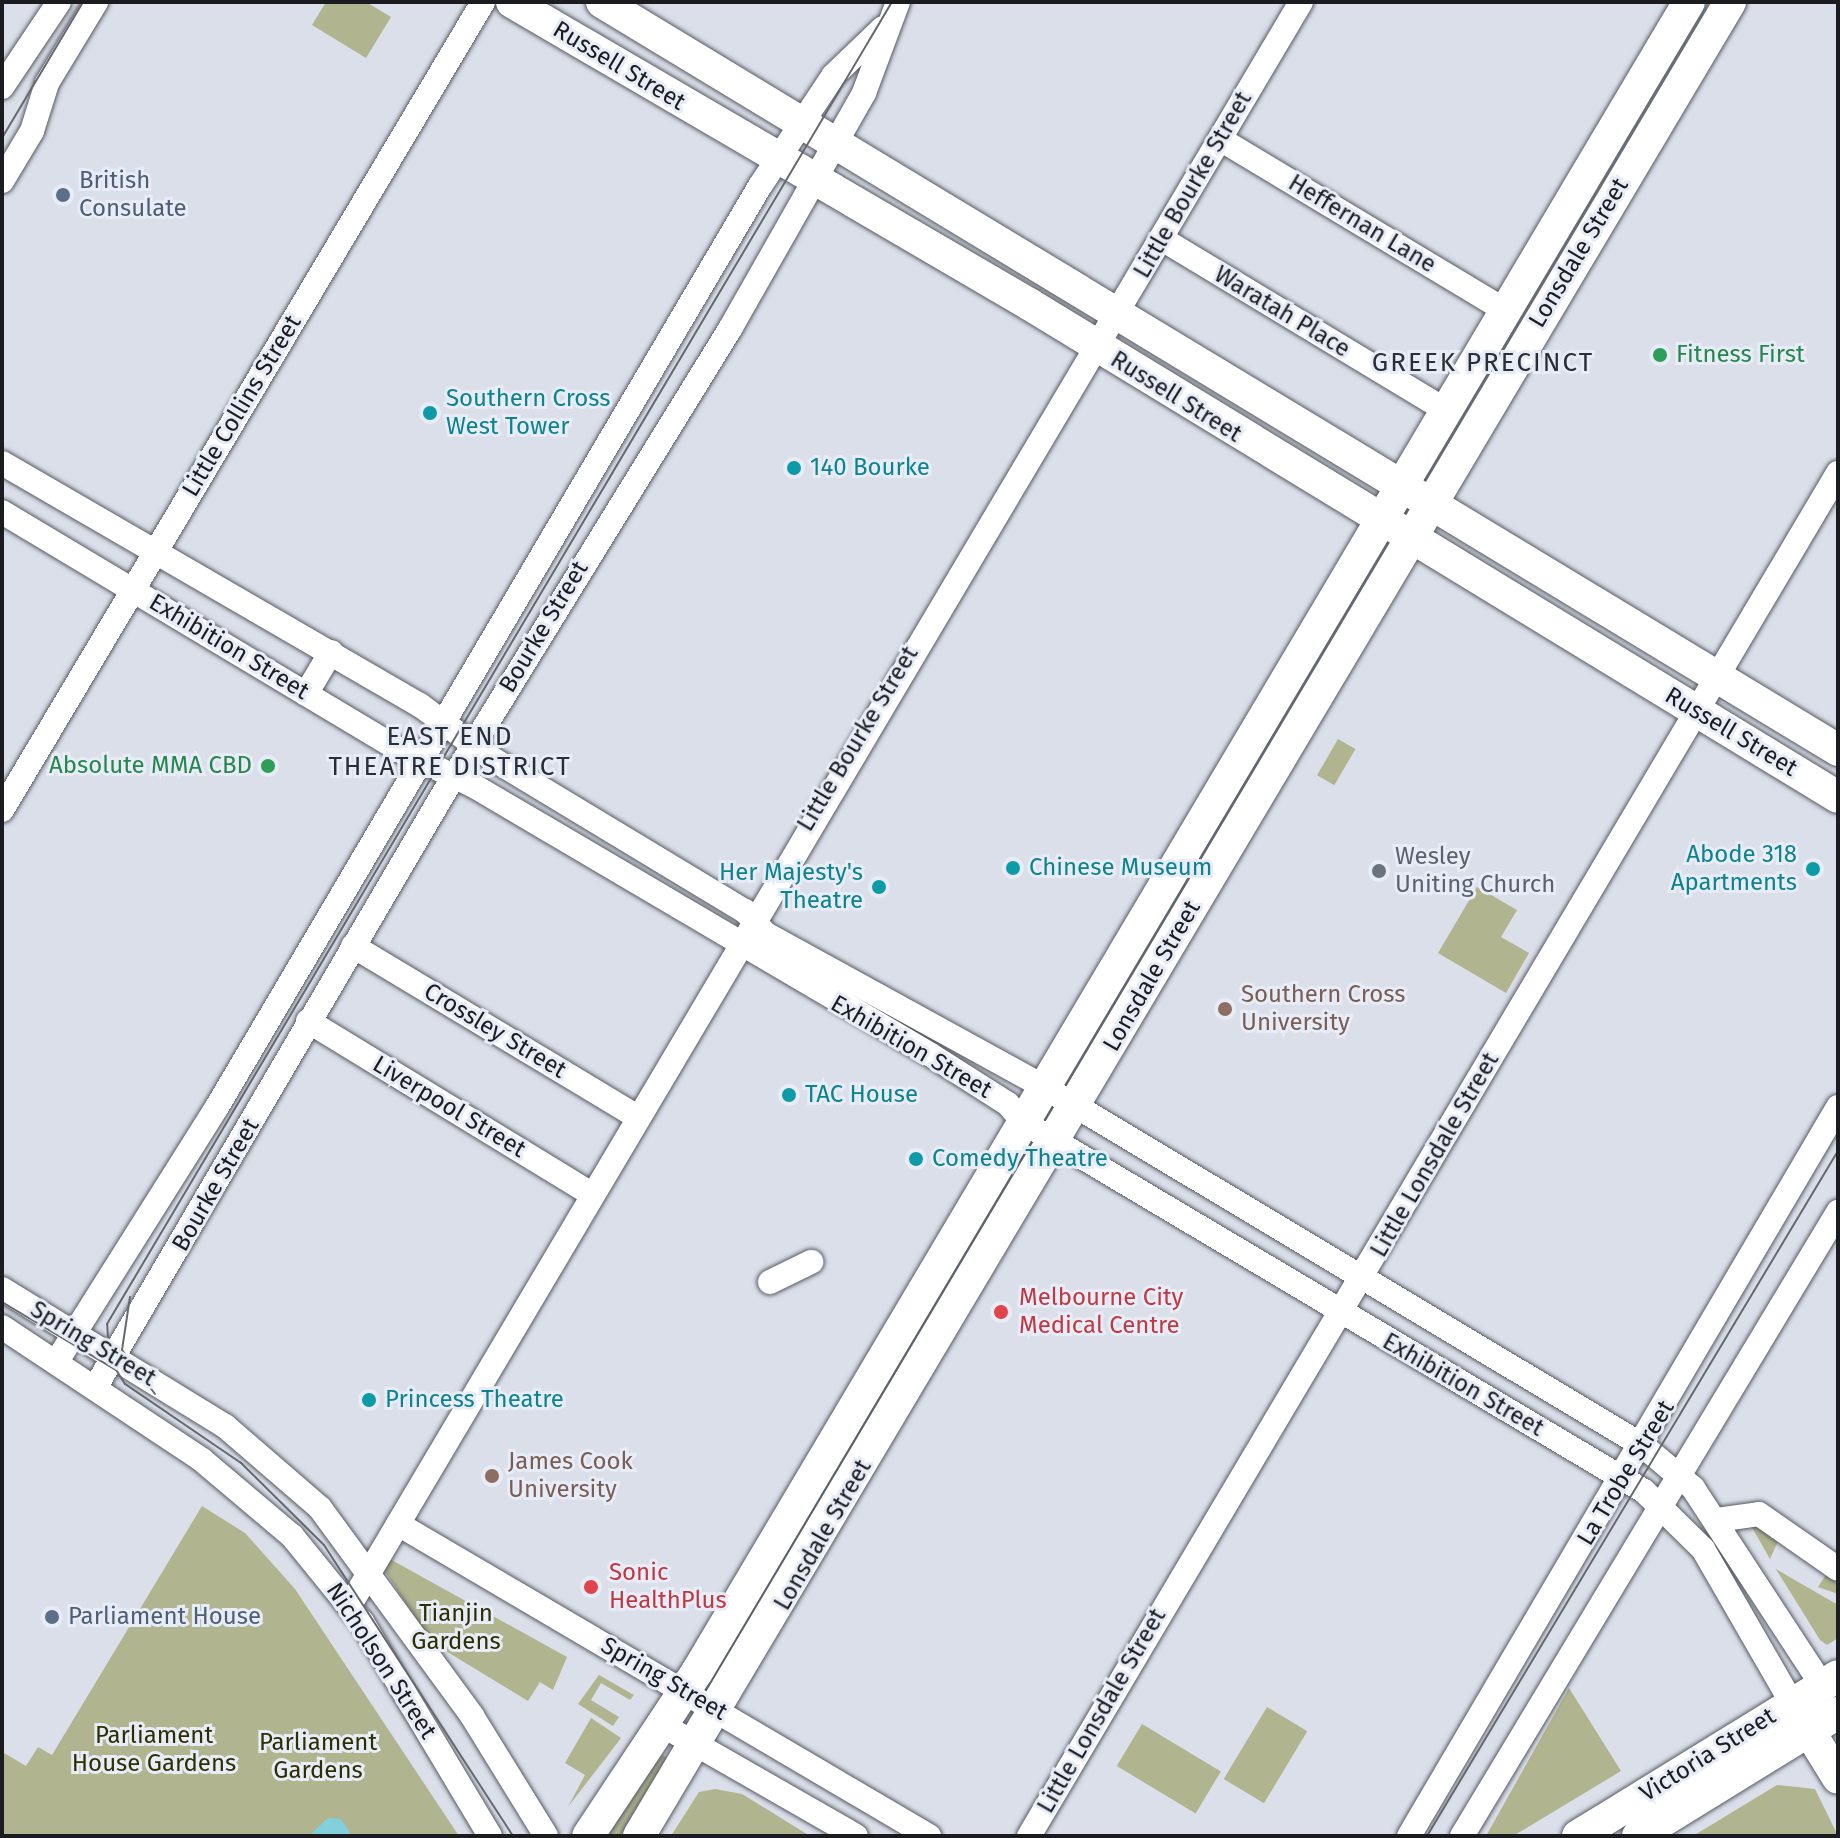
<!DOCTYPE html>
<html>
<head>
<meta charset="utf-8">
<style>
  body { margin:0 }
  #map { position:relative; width:1840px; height:1838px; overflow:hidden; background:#dadfe9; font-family:"Fira Sans",sans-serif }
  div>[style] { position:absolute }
  .green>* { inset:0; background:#b0b48f; transform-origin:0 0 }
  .water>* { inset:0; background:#82d0dc }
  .roads { filter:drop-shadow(0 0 2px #565a63) drop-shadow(0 0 2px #565a63) }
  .minor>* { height:24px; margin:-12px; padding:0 12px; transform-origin:12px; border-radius:12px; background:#fff }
  .major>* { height:32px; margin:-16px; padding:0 16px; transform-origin:16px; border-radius:16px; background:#fff }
  .tram>* { height:2px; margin:-1px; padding:0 1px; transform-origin:1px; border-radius:1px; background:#66686f }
  .dots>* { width:22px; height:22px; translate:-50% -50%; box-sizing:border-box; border:4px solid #e7ecf7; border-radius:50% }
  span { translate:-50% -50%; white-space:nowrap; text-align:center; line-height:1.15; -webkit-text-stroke:6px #e7ecf7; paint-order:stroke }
  .street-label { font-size:24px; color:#1b1c20 }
  .service-label { font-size:24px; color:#4e5e75 }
  .left { translate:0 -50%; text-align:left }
  .leisure-label { font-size:24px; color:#27864d }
  .right { translate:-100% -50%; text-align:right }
  .culture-label { font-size:24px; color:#0d838f }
  .worship-label { font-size:24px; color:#5b616d }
  .education-label { font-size:24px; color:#785e54 }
  .health-label { font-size:24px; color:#be3a42 }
  .park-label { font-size:24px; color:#2c2f00 }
  .neighbourhood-label { font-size:26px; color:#2a2e36; letter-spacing:2px }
  .frame { position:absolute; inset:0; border:4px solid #1b1c20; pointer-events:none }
</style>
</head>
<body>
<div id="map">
  <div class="green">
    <i style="clip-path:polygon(326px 2px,366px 2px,391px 17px,366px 58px,312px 25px)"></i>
    <i style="left:1338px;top:739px;width:20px;height:42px;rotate:30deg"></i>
    <i style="clip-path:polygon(1477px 887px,1517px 910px,1501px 937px,1529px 953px,1506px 993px,1438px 953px)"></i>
    <i style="clip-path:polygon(202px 1506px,245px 1533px,295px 1589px,459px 1836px,2px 1836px,4px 1753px,26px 1766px,38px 1747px,52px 1755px)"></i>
    <i style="clip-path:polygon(1746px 1517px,1778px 1541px,1770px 1559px)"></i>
    <i style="clip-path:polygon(388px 1558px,567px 1657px,553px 1690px,540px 1682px,528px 1701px,431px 1642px,383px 1568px)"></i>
    <i style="clip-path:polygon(1776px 1569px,1838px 1605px,1838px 1638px,1827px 1645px,1820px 1640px)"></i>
    <i style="clip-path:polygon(1827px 1573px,1838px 1580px,1838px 1594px,1818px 1587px)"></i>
    <i style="clip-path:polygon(599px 1675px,634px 1695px,630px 1700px,601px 1683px,591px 1700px,619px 1717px,613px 1726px,578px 1704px)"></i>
    <i style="clip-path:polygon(1569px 1688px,1621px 1771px,1513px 1836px,1486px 1836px)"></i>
    <i style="left:1267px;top:1707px;width:47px;height:84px;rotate:31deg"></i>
    <i style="clip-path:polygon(591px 1718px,621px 1738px,568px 1807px,585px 1775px,565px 1763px)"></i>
    <i style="left:1142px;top:1724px;width:92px;height:49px;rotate:31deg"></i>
    <i style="clip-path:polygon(658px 1752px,670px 1760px,629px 1825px,620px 1836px,595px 1836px)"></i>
    <i style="clip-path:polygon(1777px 1785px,1815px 1789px,1838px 1836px,1693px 1836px)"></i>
    <i style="clip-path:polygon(715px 1789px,742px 1794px,810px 1836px,671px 1836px,699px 1792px)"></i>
  </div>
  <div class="water">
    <i style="clip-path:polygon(328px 1818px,341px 1819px,352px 1836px,309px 1836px)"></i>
  </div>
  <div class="roads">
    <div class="minor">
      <i style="left:2px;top:87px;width:102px;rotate:-56.2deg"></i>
      <i style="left:1220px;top:139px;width:332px;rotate:31deg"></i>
      <i style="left:2px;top:181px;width:58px;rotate:-59deg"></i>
      <i style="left:32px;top:131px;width:50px;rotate:-72.6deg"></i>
      <i style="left:47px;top:83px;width:95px;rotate:-58.8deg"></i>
      <i style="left:1162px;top:239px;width:331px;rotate:31.1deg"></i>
      <i style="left:2px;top:463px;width:483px;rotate:30.1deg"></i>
      <i style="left:420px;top:705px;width:89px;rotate:36.7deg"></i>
      <i style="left:491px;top:758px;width:297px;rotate:31.1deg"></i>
      <i style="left:745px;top:911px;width:31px;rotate:48deg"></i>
      <i style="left:766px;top:934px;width:317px;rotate:28.8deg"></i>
      <i style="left:1044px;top:1087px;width:697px;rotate:30.91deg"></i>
      <i style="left:1642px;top:1445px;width:67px;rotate:40.1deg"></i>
      <i style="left:1693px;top:1488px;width:235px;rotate:56.8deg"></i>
      <i style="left:2px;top:512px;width:465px;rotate:30.9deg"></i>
      <i style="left:401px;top:751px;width:81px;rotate:25.6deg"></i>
      <i style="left:474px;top:786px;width:530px;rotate:30.48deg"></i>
      <i style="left:931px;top:1055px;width:91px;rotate:32.5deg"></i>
      <i style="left:1008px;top:1104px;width:23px;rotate:50deg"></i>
      <i style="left:1023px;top:1122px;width:722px;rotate:30.72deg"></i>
      <i style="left:1644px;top:1491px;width:83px;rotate:44.5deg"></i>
      <i style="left:1703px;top:1549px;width:178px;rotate:60deg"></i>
      <i style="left:306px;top:694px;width:49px;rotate:-59.2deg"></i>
      <i style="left:2px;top:810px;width:940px;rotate:-59.23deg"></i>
      <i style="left:353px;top:946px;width:330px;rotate:31deg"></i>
      <i style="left:308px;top:1021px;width:332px;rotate:31.4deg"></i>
      <i style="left:770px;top:1282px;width:46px;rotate:-26deg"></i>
      <i style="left:2px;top:1289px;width:262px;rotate:31.6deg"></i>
      <i style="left:225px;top:1426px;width:125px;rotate:40.8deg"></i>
      <i style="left:320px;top:1508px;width:258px;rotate:53.8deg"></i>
      <i style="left:472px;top:1716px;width:141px;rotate:58.3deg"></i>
      <i style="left:2px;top:1327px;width:240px;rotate:33.6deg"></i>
      <i style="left:202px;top:1460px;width:118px;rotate:40.2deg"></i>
      <i style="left:292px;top:1536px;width:111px;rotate:50.9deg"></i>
      <i style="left:362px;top:1622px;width:249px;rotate:59.1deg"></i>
      <i style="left:57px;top:1361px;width:300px;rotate:-57.8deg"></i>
      <i style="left:217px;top:1107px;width:1069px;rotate:-59.48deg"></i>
      <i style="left:760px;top:186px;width:132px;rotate:-56.4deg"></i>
      <i style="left:833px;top:76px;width:69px;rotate:-43.8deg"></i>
      <i style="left:95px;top:1388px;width:686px;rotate:-59.62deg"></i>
      <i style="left:442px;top:796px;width:549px;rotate:-58.34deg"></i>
      <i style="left:730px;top:329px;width:271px;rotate:-60.4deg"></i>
      <i style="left:864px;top:93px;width:97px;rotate:-69.5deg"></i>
      <i style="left:1717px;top:1520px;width:42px;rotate:-8.1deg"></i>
      <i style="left:1759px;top:1514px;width:96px;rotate:34.8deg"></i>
      <i style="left:398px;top:1524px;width:616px;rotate:30.44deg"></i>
      <i style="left:350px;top:1605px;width:1864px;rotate:-59.32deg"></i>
      <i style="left:664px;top:1726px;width:221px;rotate:29.8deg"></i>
      <i style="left:1029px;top:1836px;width:1585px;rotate:-59.31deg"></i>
      <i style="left:1409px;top:1836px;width:846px;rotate:-59.52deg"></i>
      <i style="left:1462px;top:1836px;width:729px;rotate:-58.93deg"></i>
    </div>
    <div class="major">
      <i style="left:512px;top:2px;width:599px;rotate:30.29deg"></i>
      <i style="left:1029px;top:304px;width:947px;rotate:31.36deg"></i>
      <i style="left:602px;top:2px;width:1445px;rotate:31.18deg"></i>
      <i style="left:1798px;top:1713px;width:76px;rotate:58.4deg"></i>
      <i style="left:588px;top:1836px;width:197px;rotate:-56.4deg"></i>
      <i style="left:697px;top:1672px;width:1942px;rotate:-59.29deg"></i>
      <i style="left:639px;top:1836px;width:2134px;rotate:-59.25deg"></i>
      <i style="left:1578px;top:1836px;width:305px;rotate:-31.6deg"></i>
      <i style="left:1638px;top:1836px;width:235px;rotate:-31.6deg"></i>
    </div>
  </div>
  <div class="tram">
    <i style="left:2px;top:138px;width:158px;rotate:-59.2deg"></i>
    <i style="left:130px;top:1297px;width:54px;rotate:98.6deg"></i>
    <i style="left:122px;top:1350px;width:55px;rotate:53.1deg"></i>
    <i style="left:2px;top:1302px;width:133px;rotate:30.8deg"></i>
    <i style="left:513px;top:1836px;width:347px;rotate:-123deg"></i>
    <i style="left:324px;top:1545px;width:117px;rotate:-135.3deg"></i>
    <i style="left:241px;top:1463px;width:140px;rotate:-145.7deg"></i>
    <i style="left:125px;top:1384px;width:31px;rotate:-122deg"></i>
    <i style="left:109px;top:1358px;width:34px;rotate:-93deg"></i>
    <i style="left:107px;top:1324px;width:1538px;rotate:-59.3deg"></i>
    <i style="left:1427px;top:1836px;width:799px;rotate:-59.04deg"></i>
  </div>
  <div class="dots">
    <i style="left:63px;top:195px;background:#5c6f8a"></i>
    <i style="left:1660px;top:355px;background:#2e9e5b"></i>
    <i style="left:430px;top:413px;background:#0f9aa8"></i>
    <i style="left:794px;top:468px;background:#0f9aa8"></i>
    <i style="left:268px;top:766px;background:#2e9e5b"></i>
    <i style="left:1013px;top:868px;background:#0f9aa8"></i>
    <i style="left:1813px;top:869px;background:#0f9aa8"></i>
    <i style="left:1379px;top:871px;background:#6b7280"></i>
    <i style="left:879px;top:887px;background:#0f9aa8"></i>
    <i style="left:1225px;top:1009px;background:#8d6e63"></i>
    <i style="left:789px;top:1095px;background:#0f9aa8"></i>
    <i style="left:916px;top:1159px;background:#0f9aa8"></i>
    <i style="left:1001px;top:1312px;background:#e0444e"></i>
    <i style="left:369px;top:1400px;background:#0f9aa8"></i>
    <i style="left:492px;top:1476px;background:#8d6e63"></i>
    <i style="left:591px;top:1587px;background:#e0444e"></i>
    <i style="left:52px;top:1617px;background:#5c6f8a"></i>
  </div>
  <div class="street-label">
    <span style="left:619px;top:66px;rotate:31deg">Russell Street</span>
    <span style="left:1193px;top:185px;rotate:-60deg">Little Bourke Street</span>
    <span style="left:1362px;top:224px;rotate:31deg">Heffernan Lane</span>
    <span style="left:1579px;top:253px;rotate:-59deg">Lonsdale Street</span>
    <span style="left:1282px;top:312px;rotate:31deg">Waratah Place</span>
    <span style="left:1176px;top:397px;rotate:32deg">Russell Street</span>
    <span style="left:242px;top:406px;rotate:-59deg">Little Collins Street</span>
    <span style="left:544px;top:627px;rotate:-59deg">Bourke Street</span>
    <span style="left:229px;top:647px;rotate:31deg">Exhibition Street</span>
    <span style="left:1731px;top:732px;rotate:31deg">Russell Street</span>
    <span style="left:858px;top:739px;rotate:-59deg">Little Bourke Street</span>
    <span style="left:1152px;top:976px;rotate:-60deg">Lonsdale Street</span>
    <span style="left:495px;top:1031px;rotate:31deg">Crossley Street</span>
    <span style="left:911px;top:1047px;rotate:30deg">Exhibition Street</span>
    <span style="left:449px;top:1107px;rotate:31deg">Liverpool Street</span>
    <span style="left:1435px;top:1155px;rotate:-60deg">Little Lonsdale Street</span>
    <span style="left:216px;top:1185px;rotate:-60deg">Bourke Street</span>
    <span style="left:93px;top:1344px;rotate:31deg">Spring Street</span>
    <span style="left:1463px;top:1385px;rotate:30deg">Exhibition Street</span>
    <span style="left:1626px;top:1473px;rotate:-59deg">La Trobe Street</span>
    <span style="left:823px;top:1535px;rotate:-60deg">Lonsdale Street</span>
    <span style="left:381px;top:1661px;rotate:57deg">Nicholson Street</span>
    <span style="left:664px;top:1679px;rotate:30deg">Spring Street</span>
    <span style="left:1102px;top:1711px;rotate:-60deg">Little Lonsdale Street</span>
    <span style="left:1708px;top:1755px;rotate:-32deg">Victoria Street</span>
  </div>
  <div class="service-label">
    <span class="left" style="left:79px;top:195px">British<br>Consulate</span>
    <span class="left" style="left:68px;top:1617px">Parliament House</span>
  </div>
  <div class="leisure-label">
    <span class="left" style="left:1676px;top:355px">Fitness First</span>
    <span class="right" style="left:252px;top:766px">Absolute MMA CBD</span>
  </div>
  <div class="culture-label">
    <span class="left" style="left:446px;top:413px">Southern Cross<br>West Tower</span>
    <span class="left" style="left:810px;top:468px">140 Bourke</span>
    <span class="right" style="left:1797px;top:869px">Abode 318<br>Apartments</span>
    <span class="left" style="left:1029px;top:868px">Chinese Museum</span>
    <span class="right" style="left:863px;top:887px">Her Majesty's<br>Theatre</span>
    <span class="left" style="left:805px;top:1095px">TAC House</span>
    <span class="left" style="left:932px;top:1159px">Comedy Theatre</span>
    <span class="left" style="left:385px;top:1400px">Princess Theatre</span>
  </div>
  <div class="worship-label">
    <span class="left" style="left:1395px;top:871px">Wesley<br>Uniting Church</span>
  </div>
  <div class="education-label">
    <span class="left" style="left:1241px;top:1009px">Southern Cross<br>University</span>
    <span class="left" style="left:508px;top:1476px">James Cook<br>University</span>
  </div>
  <div class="health-label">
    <span class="left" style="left:1019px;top:1312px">Melbourne City<br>Medical Centre</span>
    <span class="left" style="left:609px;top:1587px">Sonic<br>HealthPlus</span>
  </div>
  <div class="park-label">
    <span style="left:456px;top:1628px">Tianjin<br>Gardens</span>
    <span style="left:154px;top:1750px">Parliament<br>House Gardens</span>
    <span style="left:318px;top:1757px">Parliament<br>Gardens</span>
  </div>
  <div class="neighbourhood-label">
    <span style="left:1483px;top:363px">GREEK PRECINCT</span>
    <span style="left:450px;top:752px">EAST END<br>THEATRE DISTRICT</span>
  </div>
  <div class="frame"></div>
</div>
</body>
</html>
